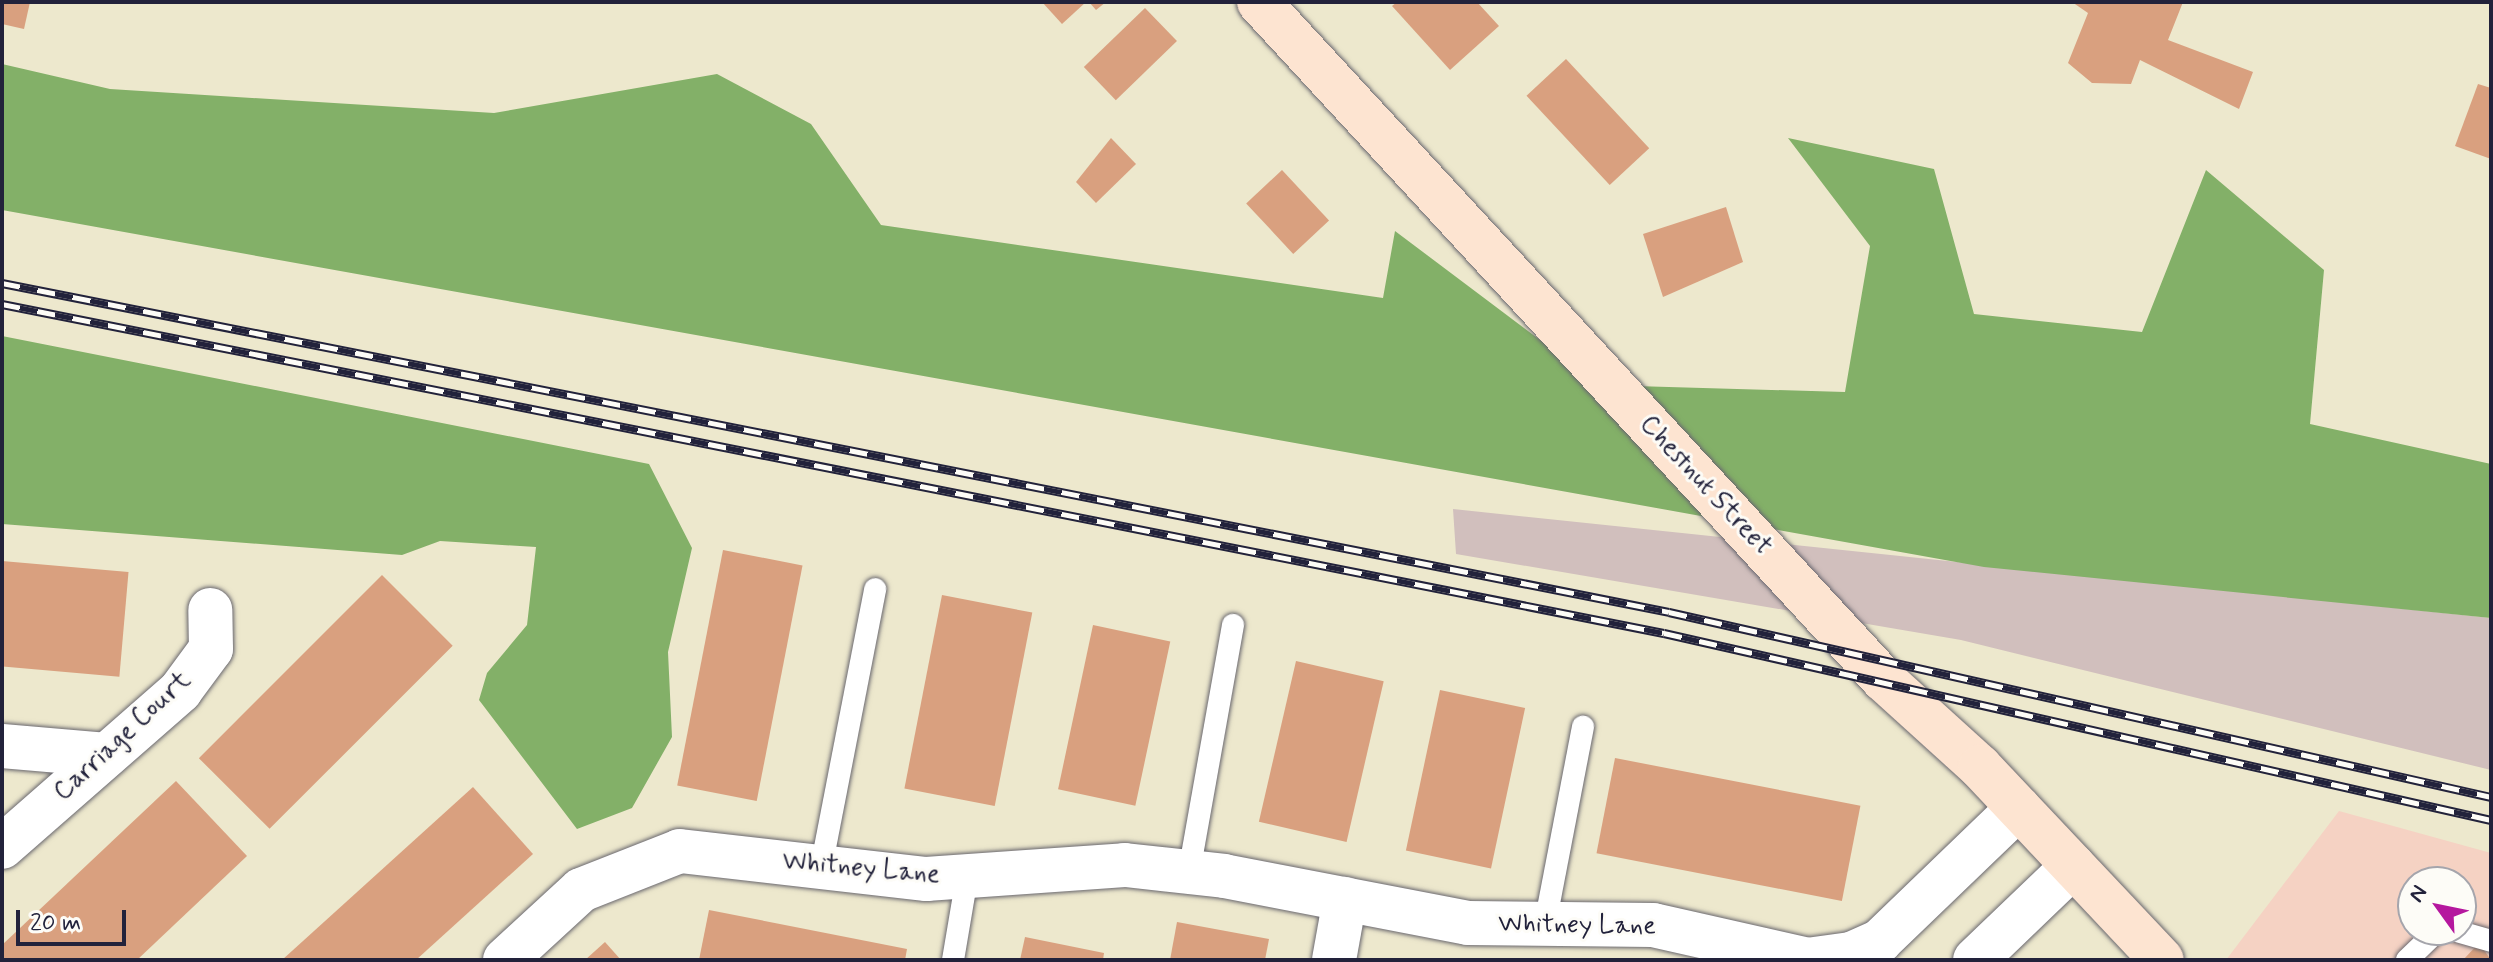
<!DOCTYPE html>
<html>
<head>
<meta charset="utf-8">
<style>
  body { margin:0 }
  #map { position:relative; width:2493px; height:962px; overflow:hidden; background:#ede8cd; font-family:Mynerve,sans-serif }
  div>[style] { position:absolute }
  .built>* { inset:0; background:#f5d2c3 }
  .industrial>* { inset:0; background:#d1bfbd }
  .forest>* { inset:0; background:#83b068 }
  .building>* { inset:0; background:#d9a07f; transform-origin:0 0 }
  .roads { filter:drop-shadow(0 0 2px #69676e) drop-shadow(0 0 2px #69676e) }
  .lane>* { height:22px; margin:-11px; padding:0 11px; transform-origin:11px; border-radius:11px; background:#fff }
  .street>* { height:44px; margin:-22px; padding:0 22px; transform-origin:22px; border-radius:22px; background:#fff }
  .secondary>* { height:44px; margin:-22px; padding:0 22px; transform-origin:22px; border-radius:22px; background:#fde4d1 }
  .rail>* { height:9px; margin-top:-4.5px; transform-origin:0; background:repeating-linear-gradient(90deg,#fdfcf7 0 18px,#22223b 0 36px); box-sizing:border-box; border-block:2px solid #22223b }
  span { translate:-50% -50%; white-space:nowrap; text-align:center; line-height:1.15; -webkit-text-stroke:6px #fdfcf7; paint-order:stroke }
  .street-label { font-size:26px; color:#22223b }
  .frame { position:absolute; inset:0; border:4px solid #22223b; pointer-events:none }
  .north { position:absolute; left:2397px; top:866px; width:80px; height:80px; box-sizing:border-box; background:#fdfcf7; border:2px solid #a5a5ac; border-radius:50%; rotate:303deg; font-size:22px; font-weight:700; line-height:32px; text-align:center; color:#22223b }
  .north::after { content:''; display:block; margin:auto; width:28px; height:36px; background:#b5179e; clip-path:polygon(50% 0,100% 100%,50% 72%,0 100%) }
  .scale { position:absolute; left:16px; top:910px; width:110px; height:36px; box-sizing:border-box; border:4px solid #22223b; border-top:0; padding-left:10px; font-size:24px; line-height:28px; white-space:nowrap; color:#22223b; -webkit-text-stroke:6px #fdfcf7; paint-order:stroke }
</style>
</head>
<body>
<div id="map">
  <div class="built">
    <i style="clip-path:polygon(evenodd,2339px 811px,2491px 853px,2491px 960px,2226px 960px,2339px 811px,2413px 882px,2461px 882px,2461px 930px,2413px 930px,2413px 882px)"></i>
  </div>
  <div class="industrial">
    <i style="clip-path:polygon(1453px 509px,2491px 618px,2491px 770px,1961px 640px,1456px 554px)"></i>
  </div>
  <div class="forest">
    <i style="clip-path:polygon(2px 64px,110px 89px,494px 113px,717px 74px,811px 124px,881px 225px,1383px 298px,1395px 231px,1600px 385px,1845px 392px,1870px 246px,1788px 138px,1934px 169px,1974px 314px,2142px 332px,2206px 170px,2324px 270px,2310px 424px,2491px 464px,2491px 618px,1984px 567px,2px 210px)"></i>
    <i style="clip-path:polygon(2px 336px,649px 464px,692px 548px,668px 652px,672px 737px,632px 808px,577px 829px,479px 700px,487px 673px,527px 625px,536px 547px,440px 541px,402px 555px,2px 524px)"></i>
  </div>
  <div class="building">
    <i style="clip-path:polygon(2px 2px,30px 2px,24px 29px,2px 24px)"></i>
    <i style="clip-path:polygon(1042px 2px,1086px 2px,1062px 24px)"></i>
    <i style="clip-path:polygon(1089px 2px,1106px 2px,1096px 10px)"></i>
    <i style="clip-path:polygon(1397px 2px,1477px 2px,1499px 26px,1450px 70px,1392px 6px)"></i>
    <i style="clip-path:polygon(2072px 2px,2183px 2px,2168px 40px,2253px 72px,2239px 109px,2140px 60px,2131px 84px,2092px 83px,2068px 63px,2088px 13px)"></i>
    <i style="left:1145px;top:8px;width:46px;height:85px;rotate:46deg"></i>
    <i style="left:1566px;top:59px;width:122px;height:54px;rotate:47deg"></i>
    <i style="clip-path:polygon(2478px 84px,2491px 88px,2491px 159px,2455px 146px)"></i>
    <i style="clip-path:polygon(1111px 138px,1136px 164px,1096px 203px,1076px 182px)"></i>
    <i style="left:1282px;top:170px;width:69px;height:49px;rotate:47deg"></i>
    <i style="clip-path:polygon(1726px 207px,1743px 262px,1663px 297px,1643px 234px)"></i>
    <i style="left:723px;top:550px;width:81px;height:240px;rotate:11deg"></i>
    <i style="left:2px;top:561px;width:127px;height:105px;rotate:5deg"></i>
    <i style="left:382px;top:575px;width:100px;height:259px;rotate:45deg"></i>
    <i style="left:942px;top:595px;width:92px;height:197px;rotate:11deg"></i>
    <i style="left:1093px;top:625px;width:79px;height:168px;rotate:12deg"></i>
    <i style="left:1296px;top:661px;width:90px;height:165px;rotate:13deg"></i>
    <i style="left:1440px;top:690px;width:87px;height:164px;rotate:12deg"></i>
    <i style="left:1615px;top:758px;width:250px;height:97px;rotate:11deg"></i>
    <i style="clip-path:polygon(176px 781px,247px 856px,137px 960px,2px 960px,2px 945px)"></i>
    <i style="clip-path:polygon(473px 787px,533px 854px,416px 960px,282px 960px)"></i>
    <i style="clip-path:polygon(709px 910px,907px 949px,905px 960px,699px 960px)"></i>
    <i style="clip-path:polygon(1177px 922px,1269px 939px,1265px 960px,1170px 960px)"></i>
    <i style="clip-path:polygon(1025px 937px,1104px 953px,1103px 960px,1020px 960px)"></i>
    <i style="clip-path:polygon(605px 942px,621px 960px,585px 960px)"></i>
    <i style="clip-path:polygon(2479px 943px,2491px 960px,2463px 960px)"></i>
  </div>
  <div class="roads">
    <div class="lane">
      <i style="left:821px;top:868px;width:284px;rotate:-79deg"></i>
      <i style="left:1189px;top:872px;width:251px;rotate:-79.9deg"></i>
      <i style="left:1545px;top:924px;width:201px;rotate:-79.1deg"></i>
      <i style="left:2453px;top:930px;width:40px;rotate:16deg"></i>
      <i style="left:953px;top:960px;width:84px;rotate:-80.4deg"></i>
      <i style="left:2407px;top:960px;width:43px;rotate:-44.1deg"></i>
    </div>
    <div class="street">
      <i style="left:2px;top:746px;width:105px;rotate:4.9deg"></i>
      <i style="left:2px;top:847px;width:237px;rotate:-41.2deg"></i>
      <i style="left:180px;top:691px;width:52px;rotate:-53.6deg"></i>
      <i style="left:211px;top:649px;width:39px;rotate:-91deg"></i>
      <i style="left:505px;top:960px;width:103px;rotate:-42.6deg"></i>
      <i style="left:581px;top:890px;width:106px;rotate:-21.5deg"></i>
      <i style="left:680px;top:851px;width:248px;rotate:6.5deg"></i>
      <i style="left:926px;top:879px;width:199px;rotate:-4deg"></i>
      <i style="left:1125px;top:865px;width:100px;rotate:6.3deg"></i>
      <i style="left:1224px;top:876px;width:248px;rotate:10.9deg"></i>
      <i style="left:1468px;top:923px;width:185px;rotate:0.6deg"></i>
      <i style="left:1653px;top:925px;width:159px;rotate:12.7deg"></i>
      <i style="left:1334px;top:960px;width:62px;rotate:-79.8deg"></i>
      <i style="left:1807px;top:960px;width:44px;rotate:-7.8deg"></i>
      <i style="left:1851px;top:954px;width:32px;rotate:-24deg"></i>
      <i style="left:1880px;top:941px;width:192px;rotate:-43.9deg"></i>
      <i style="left:1975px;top:960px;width:136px;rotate:-43.8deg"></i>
    </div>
    <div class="secondary">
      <i style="left:1259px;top:2px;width:921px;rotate:47.33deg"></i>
      <i style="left:1883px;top:679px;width:131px;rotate:42.2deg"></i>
      <i style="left:1980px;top:767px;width:265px;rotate:46.7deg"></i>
    </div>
  </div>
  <div class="rail">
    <i style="left:2px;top:283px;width:1699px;rotate:11.16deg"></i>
    <i style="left:1669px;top:612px;width:843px;rotate:12.68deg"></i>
    <i style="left:2px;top:304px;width:1694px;rotate:11.2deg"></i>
    <i style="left:1664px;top:633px;width:848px;rotate:12.74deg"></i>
  </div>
  <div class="street-label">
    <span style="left:1705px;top:486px;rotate:47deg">Chestnut Street</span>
    <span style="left:123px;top:737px;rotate:-43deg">Carriage Court</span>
    <span style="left:861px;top:869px;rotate:5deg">Whitney Lane</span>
    <span style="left:1577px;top:926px;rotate:1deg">Whitney Lane</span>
  </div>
  <div class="frame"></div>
  <div class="north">N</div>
  <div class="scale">20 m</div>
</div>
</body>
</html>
